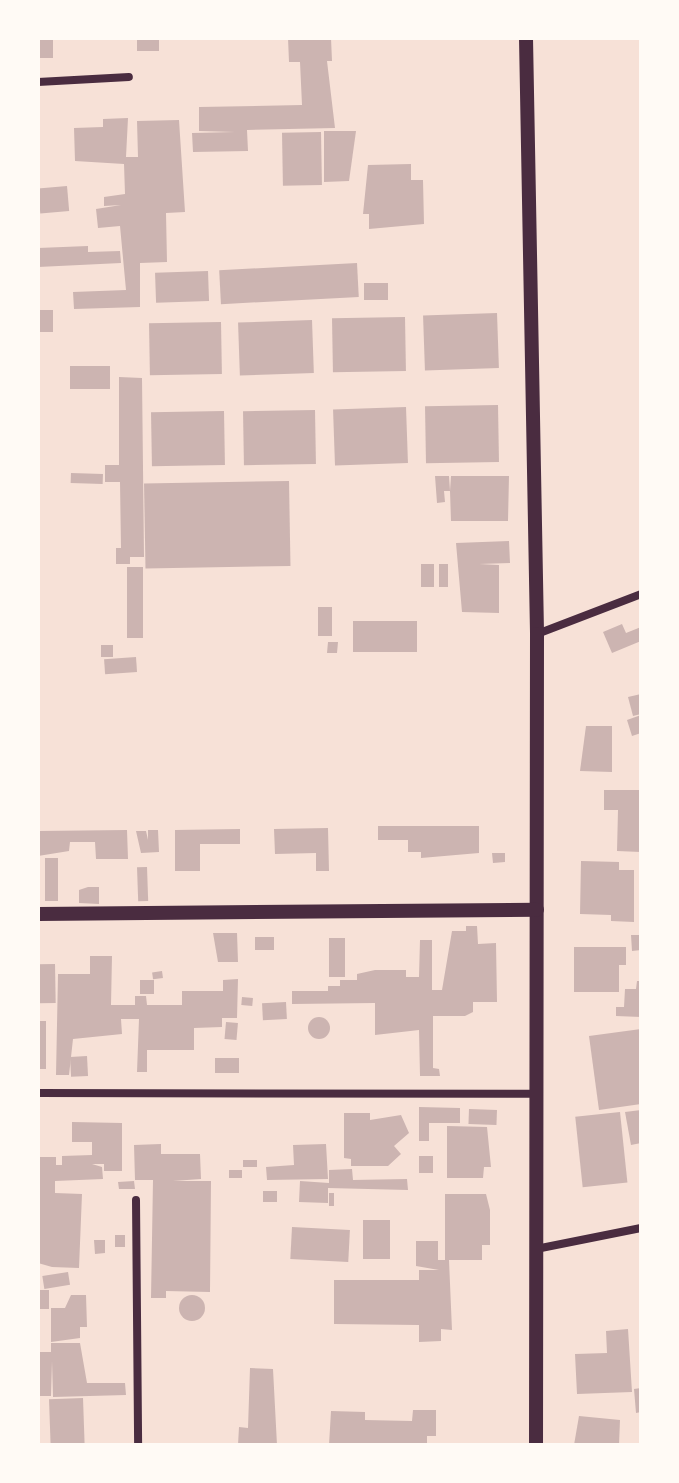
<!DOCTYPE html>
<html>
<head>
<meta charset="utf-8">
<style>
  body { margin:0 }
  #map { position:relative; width:679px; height:1483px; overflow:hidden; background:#f7e1d7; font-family:Poppins,sans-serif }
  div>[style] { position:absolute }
  .building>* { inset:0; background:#ccb4b1; transform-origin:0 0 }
  .round { border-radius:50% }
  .minor>* { height:8px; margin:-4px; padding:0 4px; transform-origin:4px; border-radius:4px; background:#4a2c40 }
  .tertiary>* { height:14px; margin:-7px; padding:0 7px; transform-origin:7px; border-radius:7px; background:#4a2c40 }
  span { translate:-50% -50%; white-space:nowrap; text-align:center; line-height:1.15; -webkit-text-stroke:6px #fffaf5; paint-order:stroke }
  .frame { position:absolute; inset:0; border:40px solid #fffaf5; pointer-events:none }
</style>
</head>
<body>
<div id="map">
  <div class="building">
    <i style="left:38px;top:38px;width:15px;height:20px"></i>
    <i style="left:137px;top:38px;width:22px;height:13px"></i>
    <i style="clip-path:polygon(288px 38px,331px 38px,332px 61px,327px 61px,335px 128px,247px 130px,248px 151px,193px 152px,192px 133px,235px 132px,199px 131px,199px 107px,302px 105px,300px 62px,289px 62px)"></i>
    <i style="clip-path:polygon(128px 118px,126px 157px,138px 157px,137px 121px,179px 120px,185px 212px,166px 213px,167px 262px,140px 263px,140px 307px,74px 309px,73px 292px,126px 290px,120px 226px,98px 228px,96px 209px,121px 205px,104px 206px,104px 197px,125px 194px,124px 164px,75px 161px,74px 128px,103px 127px,103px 119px)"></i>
    <i style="clip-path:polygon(324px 131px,356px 131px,349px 181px,324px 182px)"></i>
    <i style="left:321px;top:132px;width:53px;height:39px;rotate:89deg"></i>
    <i style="clip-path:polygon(411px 164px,411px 180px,423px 180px,424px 224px,369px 229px,369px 214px,363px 214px,368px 165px)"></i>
    <i style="left:67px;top:186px;width:25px;height:29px;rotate:85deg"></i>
    <i style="clip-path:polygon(88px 246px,88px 252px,120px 251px,121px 263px,38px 267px,38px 248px)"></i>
    <i style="left:357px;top:263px;width:34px;height:138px;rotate:87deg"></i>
    <i style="left:208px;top:271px;width:30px;height:53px;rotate:88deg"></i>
    <i style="left:388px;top:283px;width:17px;height:24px;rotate:90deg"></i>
    <i style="left:38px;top:310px;width:15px;height:22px"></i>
    <i style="left:497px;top:313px;width:55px;height:74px;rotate:88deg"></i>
    <i style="left:405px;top:317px;width:54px;height:73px;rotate:89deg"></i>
    <i style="left:312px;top:320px;width:53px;height:74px;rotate:88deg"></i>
    <i style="left:221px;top:322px;width:52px;height:72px;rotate:89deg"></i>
    <i style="left:70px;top:366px;width:40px;height:23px"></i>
    <i style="clip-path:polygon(119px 377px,142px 378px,144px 557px,130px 557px,130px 564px,116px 564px,116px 548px,121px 548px,120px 482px,105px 482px,105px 465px,119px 465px)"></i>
    <i style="left:498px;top:405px;width:57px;height:73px;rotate:89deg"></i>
    <i style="left:406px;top:407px;width:56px;height:73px;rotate:88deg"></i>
    <i style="left:315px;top:410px;width:54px;height:72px;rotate:89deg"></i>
    <i style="left:224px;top:411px;width:54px;height:73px;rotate:89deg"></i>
    <i style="left:71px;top:473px;width:32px;height:10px;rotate:2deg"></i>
    <i style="clip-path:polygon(435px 476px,449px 476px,450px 491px,451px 476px,509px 476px,508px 521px,451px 521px,450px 491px,444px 491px,445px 502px,437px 503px)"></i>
    <i style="left:289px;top:481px;width:85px;height:145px;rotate:89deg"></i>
    <i style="clip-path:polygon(509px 541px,510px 563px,479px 564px,499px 565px,499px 613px,462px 612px,456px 543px)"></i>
    <i style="left:421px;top:564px;width:13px;height:23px"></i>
    <i style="left:439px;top:564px;width:9px;height:23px"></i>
    <i style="left:127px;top:567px;width:16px;height:71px"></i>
    <i style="left:318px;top:607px;width:14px;height:29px"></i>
    <i style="left:417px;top:621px;width:31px;height:64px;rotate:90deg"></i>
    <i style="clip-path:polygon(622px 624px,626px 633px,641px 627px,641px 641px,612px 653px,603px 632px)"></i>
    <i style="clip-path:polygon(328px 642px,338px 642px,337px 653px,327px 653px)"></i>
    <i style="left:101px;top:645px;width:12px;height:12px"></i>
    <i style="left:136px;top:657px;width:15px;height:32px;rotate:86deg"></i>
    <i style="clip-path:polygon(641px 694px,641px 714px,633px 716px,628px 697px)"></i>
    <i style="clip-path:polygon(641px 715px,641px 733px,632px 736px,627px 720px)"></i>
    <i style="clip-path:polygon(586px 726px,612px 726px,612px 772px,580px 771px)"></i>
    <i style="clip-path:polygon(604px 790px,641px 790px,641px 852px,617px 851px,618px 810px,604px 810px)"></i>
    <i style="clip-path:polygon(378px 826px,479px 826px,479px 853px,421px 858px,421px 852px,408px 852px,408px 840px,378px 840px)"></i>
    <i style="clip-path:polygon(328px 828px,329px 871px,316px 871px,316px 853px,275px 854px,274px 829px)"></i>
    <i style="clip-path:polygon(240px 829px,240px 844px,200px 844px,200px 871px,175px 871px,175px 830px)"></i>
    <i style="clip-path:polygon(127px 830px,128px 859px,96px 859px,95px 842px,70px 842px,69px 851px,38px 856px,38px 831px)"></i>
    <i style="clip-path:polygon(148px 830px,158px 830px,159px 852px,141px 853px,136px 831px,146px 831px,148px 840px)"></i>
    <i style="clip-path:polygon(492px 853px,505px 853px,505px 862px,493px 863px)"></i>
    <i style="left:45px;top:858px;width:13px;height:43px"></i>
    <i style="clip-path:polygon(581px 861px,619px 862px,619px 870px,634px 870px,634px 922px,611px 921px,611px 915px,580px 914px)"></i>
    <i style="left:147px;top:867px;width:34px;height:10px;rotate:88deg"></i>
    <i style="clip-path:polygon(88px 887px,99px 887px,99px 904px,79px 903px,79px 890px)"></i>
    <i style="clip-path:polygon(466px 926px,477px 926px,478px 944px,496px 943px,497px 1002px,473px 1002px,473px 1012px,465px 1016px,433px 1016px,433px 1068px,439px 1069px,440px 1076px,420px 1076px,419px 1030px,375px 1035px,375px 1003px,292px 1004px,292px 991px,328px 991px,328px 986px,340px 986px,340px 980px,357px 980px,357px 974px,375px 970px,406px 970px,406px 977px,419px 977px,420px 940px,432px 940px,432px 990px,442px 990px,452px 931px,466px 931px)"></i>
    <i style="clip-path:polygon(213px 933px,237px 933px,238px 962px,218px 962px)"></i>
    <i style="clip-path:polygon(631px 935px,641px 935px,641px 950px,632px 951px)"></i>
    <i style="left:255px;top:937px;width:19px;height:13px"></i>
    <i style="left:329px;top:938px;width:16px;height:39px"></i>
    <i style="clip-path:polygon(574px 947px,626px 947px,626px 965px,619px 965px,619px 992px,574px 992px)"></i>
    <i style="clip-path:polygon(90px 956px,112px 956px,111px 1005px,135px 1005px,135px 996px,146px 996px,147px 1005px,182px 1005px,182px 991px,223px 991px,223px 980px,238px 979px,237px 1018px,222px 1018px,222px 1027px,194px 1028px,194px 1050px,147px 1050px,147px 1072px,137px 1072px,139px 1019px,121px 1019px,122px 1034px,73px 1039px,69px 1075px,56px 1075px,58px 974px,90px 974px)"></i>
    <i style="left:55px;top:964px;width:39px;height:17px;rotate:89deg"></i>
    <i style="left:162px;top:971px;width:7px;height:10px;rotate:82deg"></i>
    <i style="left:140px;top:980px;width:14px;height:14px"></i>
    <i style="clip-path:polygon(637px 981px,641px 981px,641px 1017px,616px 1016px,616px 1007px,624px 1007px,625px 989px,636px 989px)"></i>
    <i style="left:242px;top:997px;width:11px;height:8px;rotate:5deg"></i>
    <i style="left:286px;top:1002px;width:17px;height:24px;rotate:87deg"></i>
    <i class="round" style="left:308px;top:1017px;width:22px;height:22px"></i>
    <i style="left:38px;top:1021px;width:8px;height:48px"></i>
    <i style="left:226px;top:1022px;width:12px;height:17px;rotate:5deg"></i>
    <i style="clip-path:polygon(641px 1029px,641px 1104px,599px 1110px,589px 1036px)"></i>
    <i style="left:87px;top:1056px;width:20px;height:17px;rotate:87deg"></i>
    <i style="left:215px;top:1058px;width:24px;height:15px"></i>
    <i style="clip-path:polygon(419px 1107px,460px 1108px,460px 1123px,429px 1123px,429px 1141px,419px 1141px)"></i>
    <i style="left:469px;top:1109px;width:28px;height:15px;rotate:2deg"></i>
    <i style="clip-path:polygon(641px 1110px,641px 1143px,631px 1145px,625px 1112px)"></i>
    <i style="left:620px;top:1112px;width:71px;height:45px;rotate:84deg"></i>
    <i style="clip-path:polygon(344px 1113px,370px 1113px,370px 1120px,401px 1115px,409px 1133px,394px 1146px,401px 1154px,388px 1166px,351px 1166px,351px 1159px,344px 1158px)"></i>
    <i style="clip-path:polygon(72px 1122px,122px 1123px,122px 1171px,104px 1171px,104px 1164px,92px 1164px,102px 1167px,103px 1179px,55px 1181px,55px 1193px,82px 1194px,79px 1268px,52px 1267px,38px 1263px,38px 1157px,56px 1157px,56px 1165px,62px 1165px,62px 1156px,92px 1155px,92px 1142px,72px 1142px)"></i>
    <i style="clip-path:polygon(447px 1126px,487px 1127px,491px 1167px,484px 1167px,483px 1178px,447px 1178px)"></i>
    <i style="clip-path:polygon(161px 1144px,161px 1154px,200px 1154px,201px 1179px,173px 1181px,211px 1181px,210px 1292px,166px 1291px,166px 1298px,151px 1298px,153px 1180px,135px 1180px,134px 1145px)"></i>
    <i style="clip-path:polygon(326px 1144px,328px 1179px,267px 1180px,266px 1167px,294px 1165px,293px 1145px)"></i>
    <i style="left:419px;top:1156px;width:14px;height:17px"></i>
    <i style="left:243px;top:1160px;width:14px;height:7px"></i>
    <i style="clip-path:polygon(352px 1169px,353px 1180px,407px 1179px,408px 1190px,328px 1188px,328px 1203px,299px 1202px,300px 1181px,329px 1183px,329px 1170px)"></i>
    <i style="left:229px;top:1170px;width:13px;height:8px"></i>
    <i style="clip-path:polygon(134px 1181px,135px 1189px,119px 1189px,118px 1182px)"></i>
    <i style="left:277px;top:1191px;width:11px;height:14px;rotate:90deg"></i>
    <i style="left:329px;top:1193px;width:5px;height:13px"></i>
    <i style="clip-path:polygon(445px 1194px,486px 1194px,490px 1210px,490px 1245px,482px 1245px,482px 1260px,449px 1260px,452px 1330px,441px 1329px,441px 1341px,419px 1342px,419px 1325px,334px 1324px,334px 1280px,419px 1280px,419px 1270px,439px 1270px,416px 1266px,416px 1241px,438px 1241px,438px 1260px,445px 1260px)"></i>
    <i style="left:363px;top:1220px;width:27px;height:39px"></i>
    <i style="left:292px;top:1227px;width:58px;height:32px;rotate:3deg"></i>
    <i style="left:115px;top:1235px;width:10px;height:12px"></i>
    <i style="clip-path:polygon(94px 1240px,105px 1240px,105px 1253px,95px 1254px)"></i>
    <i style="left:68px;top:1272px;width:13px;height:26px;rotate:81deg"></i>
    <i style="left:38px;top:1290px;width:11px;height:19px"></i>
    <i style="clip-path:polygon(71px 1295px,86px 1295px,87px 1327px,80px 1327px,80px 1338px,51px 1342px,51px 1308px,65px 1308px)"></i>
    <i class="round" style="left:179px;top:1295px;width:26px;height:26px"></i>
    <i style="clip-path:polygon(628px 1329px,632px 1392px,577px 1394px,575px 1354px,607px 1353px,606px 1331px)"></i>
    <i style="clip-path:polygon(51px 1343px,80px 1343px,87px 1383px,125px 1383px,126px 1395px,53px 1397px,52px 1361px,51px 1396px,38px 1396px,38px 1352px,51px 1352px)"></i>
    <i style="clip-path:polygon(250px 1368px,273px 1369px,277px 1445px,238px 1445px,239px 1427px,248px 1428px)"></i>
    <i style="clip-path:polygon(641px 1388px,641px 1412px,636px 1413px,634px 1389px)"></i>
    <i style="left:83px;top:1398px;width:46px;height:34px;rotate:88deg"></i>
    <i style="clip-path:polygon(413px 1410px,436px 1410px,436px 1436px,427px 1436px,427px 1445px,329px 1445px,331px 1411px,365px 1412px,365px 1420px,412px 1421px)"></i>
    <i style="clip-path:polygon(579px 1416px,620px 1420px,619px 1445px,574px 1445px)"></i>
  </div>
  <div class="minor">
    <i style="left:38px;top:82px;width:91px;rotate:-3.1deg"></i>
    <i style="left:537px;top:634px;width:111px;rotate:-21deg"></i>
    <i style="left:38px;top:1093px;width:497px;rotate:0.1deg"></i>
    <i style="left:136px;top:1200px;width:245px;rotate:89.5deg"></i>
    <i style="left:536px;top:1249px;width:107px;rotate:-11.3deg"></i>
  </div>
  <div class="tertiary">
    <i style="left:526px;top:38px;width:596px;rotate:88.94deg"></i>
    <i style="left:537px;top:634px;width:811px;rotate:90.07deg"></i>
    <i style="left:38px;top:914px;width:499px;rotate:-0.5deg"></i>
  </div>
  <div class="frame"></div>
</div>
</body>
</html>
